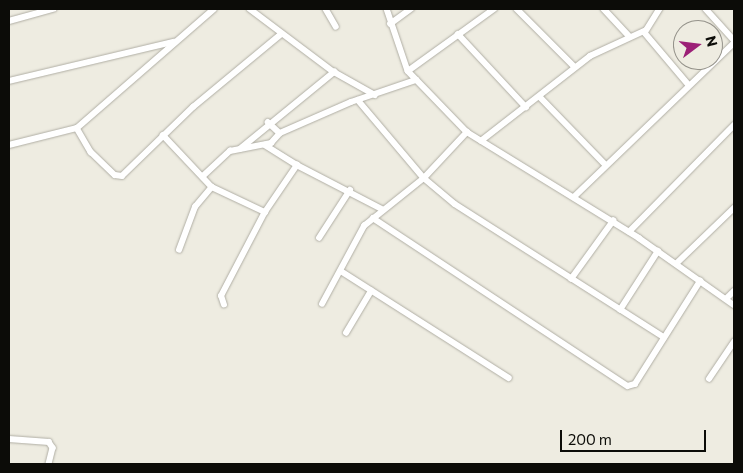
<!DOCTYPE html>
<html>
<head>
<meta charset="utf-8">
<style>
  body { margin:0 }
  #map { position:relative; width:743px; height:473px; overflow:hidden; background:#eeece1; font-family:Commissioner,sans-serif }
  div>[style] { position:absolute }
  .roads { filter:drop-shadow(0 0 1px #b0aea4) drop-shadow(0 0 1px #b0aea4) }
  .minor>* { height:5.5px; margin:-2.75px; padding:0 2.75px; transform-origin:2.75px; border-radius:2.75px; background:#fff }
  span { translate:-50% -50%; white-space:nowrap; text-align:center; line-height:1.15; -webkit-text-stroke:4px #eeece1; paint-order:stroke }
  .frame { position:absolute; inset:0; border:10px solid #0c0c08; pointer-events:none }
  .north { position:absolute; left:673px; top:20px; width:50px; height:50px; box-sizing:border-box; background:#eeece1; border:1px solid #94928a; border-radius:50%; rotate:75deg; font-size:14px; font-weight:700; line-height:20px; text-align:center; color:#0c0c08 }
  .north::after { content:''; display:block; margin:auto; width:18px; height:22px; background:#9c2077; clip-path:polygon(50% 0,100% 100%,50% 72%,0 100%) }
  .scale { position:absolute; left:560px; top:430px; width:146px; height:22px; box-sizing:border-box; border:2px solid #0c0c08; border-top:0; padding-left:6px; font-size:15px; line-height:18px; white-space:nowrap; color:#0c0c08; -webkit-text-stroke:4px #eeece1; paint-order:stroke }
</style>
</head>
<body>
<div id="map">
  <div class="roads">
    <div class="minor">
      <i style="left:250px;top:9px;width:105px;rotate:36.9deg"></i>
      <i style="left:334px;top:72px;width:47px;rotate:29.3deg"></i>
      <i style="left:326px;top:9px;width:20px;rotate:60deg"></i>
      <i style="left:387px;top:9px;width:65px;rotate:71.3deg"></i>
      <i style="left:408px;top:71px;width:85px;rotate:46deg"></i>
      <i style="left:467px;top:132px;width:202px;rotate:31.6deg"></i>
      <i style="left:639px;top:238px;width:116px;rotate:35.2deg"></i>
      <i style="left:517px;top:9px;width:82px;rotate:45deg"></i>
      <i style="left:604px;top:9px;width:37px;rotate:47deg"></i>
      <i style="left:660px;top:9px;width:28px;rotate:122deg"></i>
      <i style="left:645px;top:33px;width:68px;rotate:49.8deg"></i>
      <i style="left:706px;top:9px;width:42px;rotate:47.9deg"></i>
      <i style="left:9px;top:21px;width:46px;rotate:-15.3deg"></i>
      <i style="left:390px;top:24px;width:26px;rotate:-36deg"></i>
      <i style="left:458px;top:34px;width:100px;rotate:47deg"></i>
      <i style="left:408px;top:71px;width:106px;rotate:-35.8deg"></i>
      <i style="left:9px;top:81px;width:169px;rotate:-13.4deg"></i>
      <i style="left:541px;top:98px;width:93px;rotate:45.9deg"></i>
      <i style="left:358px;top:100px;width:102px;rotate:49.8deg"></i>
      <i style="left:424px;top:178px;width:40px;rotate:40deg"></i>
      <i style="left:455px;top:204px;width:248px;rotate:32.5deg"></i>
      <i style="left:268px;top:122px;width:16px;rotate:43deg"></i>
      <i style="left:77px;top:128px;width:28px;rotate:60deg"></i>
      <i style="left:91px;top:152px;width:33px;rotate:44deg"></i>
      <i style="left:115px;top:175px;width:7px;rotate:8deg"></i>
      <i style="left:122px;top:176px;width:99px;rotate:-44.2deg"></i>
      <i style="left:193px;top:107px;width:113px;rotate:-39.6deg"></i>
      <i style="left:163px;top:135px;width:71px;rotate:46.7deg"></i>
      <i style="left:212px;top:187px;width:59px;rotate:25.3deg"></i>
      <i style="left:265px;top:212px;width:57px;rotate:-55.8deg"></i>
      <i style="left:297px;top:165px;width:96px;rotate:27.4deg"></i>
      <i style="left:481px;top:141px;width:138px;rotate:-37.9deg"></i>
      <i style="left:590px;top:56px;width:60px;rotate:-24.8deg"></i>
      <i style="left:9px;top:145px;width:70px;rotate:-14deg"></i>
      <i style="left:77px;top:128px;width:181px;rotate:-41deg"></i>
      <i style="left:265px;top:145px;width:38px;rotate:32deg"></i>
      <i style="left:240px;top:149px;width:122px;rotate:-39.3deg"></i>
      <i style="left:203px;top:176px;width:37px;rotate:-43deg"></i>
      <i style="left:230px;top:151px;width:42px;rotate:-11deg"></i>
      <i style="left:271px;top:143px;width:13px;rotate:-48deg"></i>
      <i style="left:280px;top:133px;width:77px;rotate:-23.6deg"></i>
      <i style="left:351px;top:102px;width:69px;rotate:-18.7deg"></i>
      <i style="left:574px;top:197px;width:222px;rotate:-43.9deg"></i>
      <i style="left:373px;top:218px;width:305px;rotate:33.4deg"></i>
      <i style="left:628px;top:386px;width:7px;rotate:-16deg"></i>
      <i style="left:635px;top:384px;width:122px;rotate:-57.7deg"></i>
      <i style="left:629px;top:232px;width:150px;rotate:-45.5deg"></i>
      <i style="left:319px;top:238px;width:57px;rotate:-57.1deg"></i>
      <i style="left:179px;top:250px;width:46px;rotate:-69.6deg"></i>
      <i style="left:195px;top:207px;width:26px;rotate:-50deg"></i>
      <i style="left:676px;top:264px;width:81px;rotate:-44deg"></i>
      <i style="left:341px;top:271px;width:199px;rotate:32.5deg"></i>
      <i style="left:571px;top:279px;width:72px;rotate:-54.1deg"></i>
      <i style="left:726px;top:299px;width:11px;rotate:-45deg"></i>
      <i style="left:322px;top:304px;width:89px;rotate:-61.7deg"></i>
      <i style="left:364px;top:226px;width:77px;rotate:-38.7deg"></i>
      <i style="left:424px;top:178px;width:63px;rotate:-46.9deg"></i>
      <i style="left:224px;top:305px;width:9px;rotate:-108deg"></i>
      <i style="left:221px;top:296px;width:95px;rotate:-62.4deg"></i>
      <i style="left:620px;top:310px;width:70px;rotate:-57.2deg"></i>
      <i style="left:346px;top:333px;width:49px;rotate:-59.2deg"></i>
      <i style="left:709px;top:379px;width:45px;rotate:-56deg"></i>
      <i style="left:9px;top:439px;width:40px;rotate:4.3deg"></i>
      <i style="left:49px;top:442px;width:7px;rotate:56deg"></i>
      <i style="left:53px;top:448px;width:16px;rotate:104deg"></i>
    </div>
  </div>
  <div class="frame"></div>
  <div class="north">N</div>
  <div class="scale">200 m</div>
</div>
</body>
</html>
